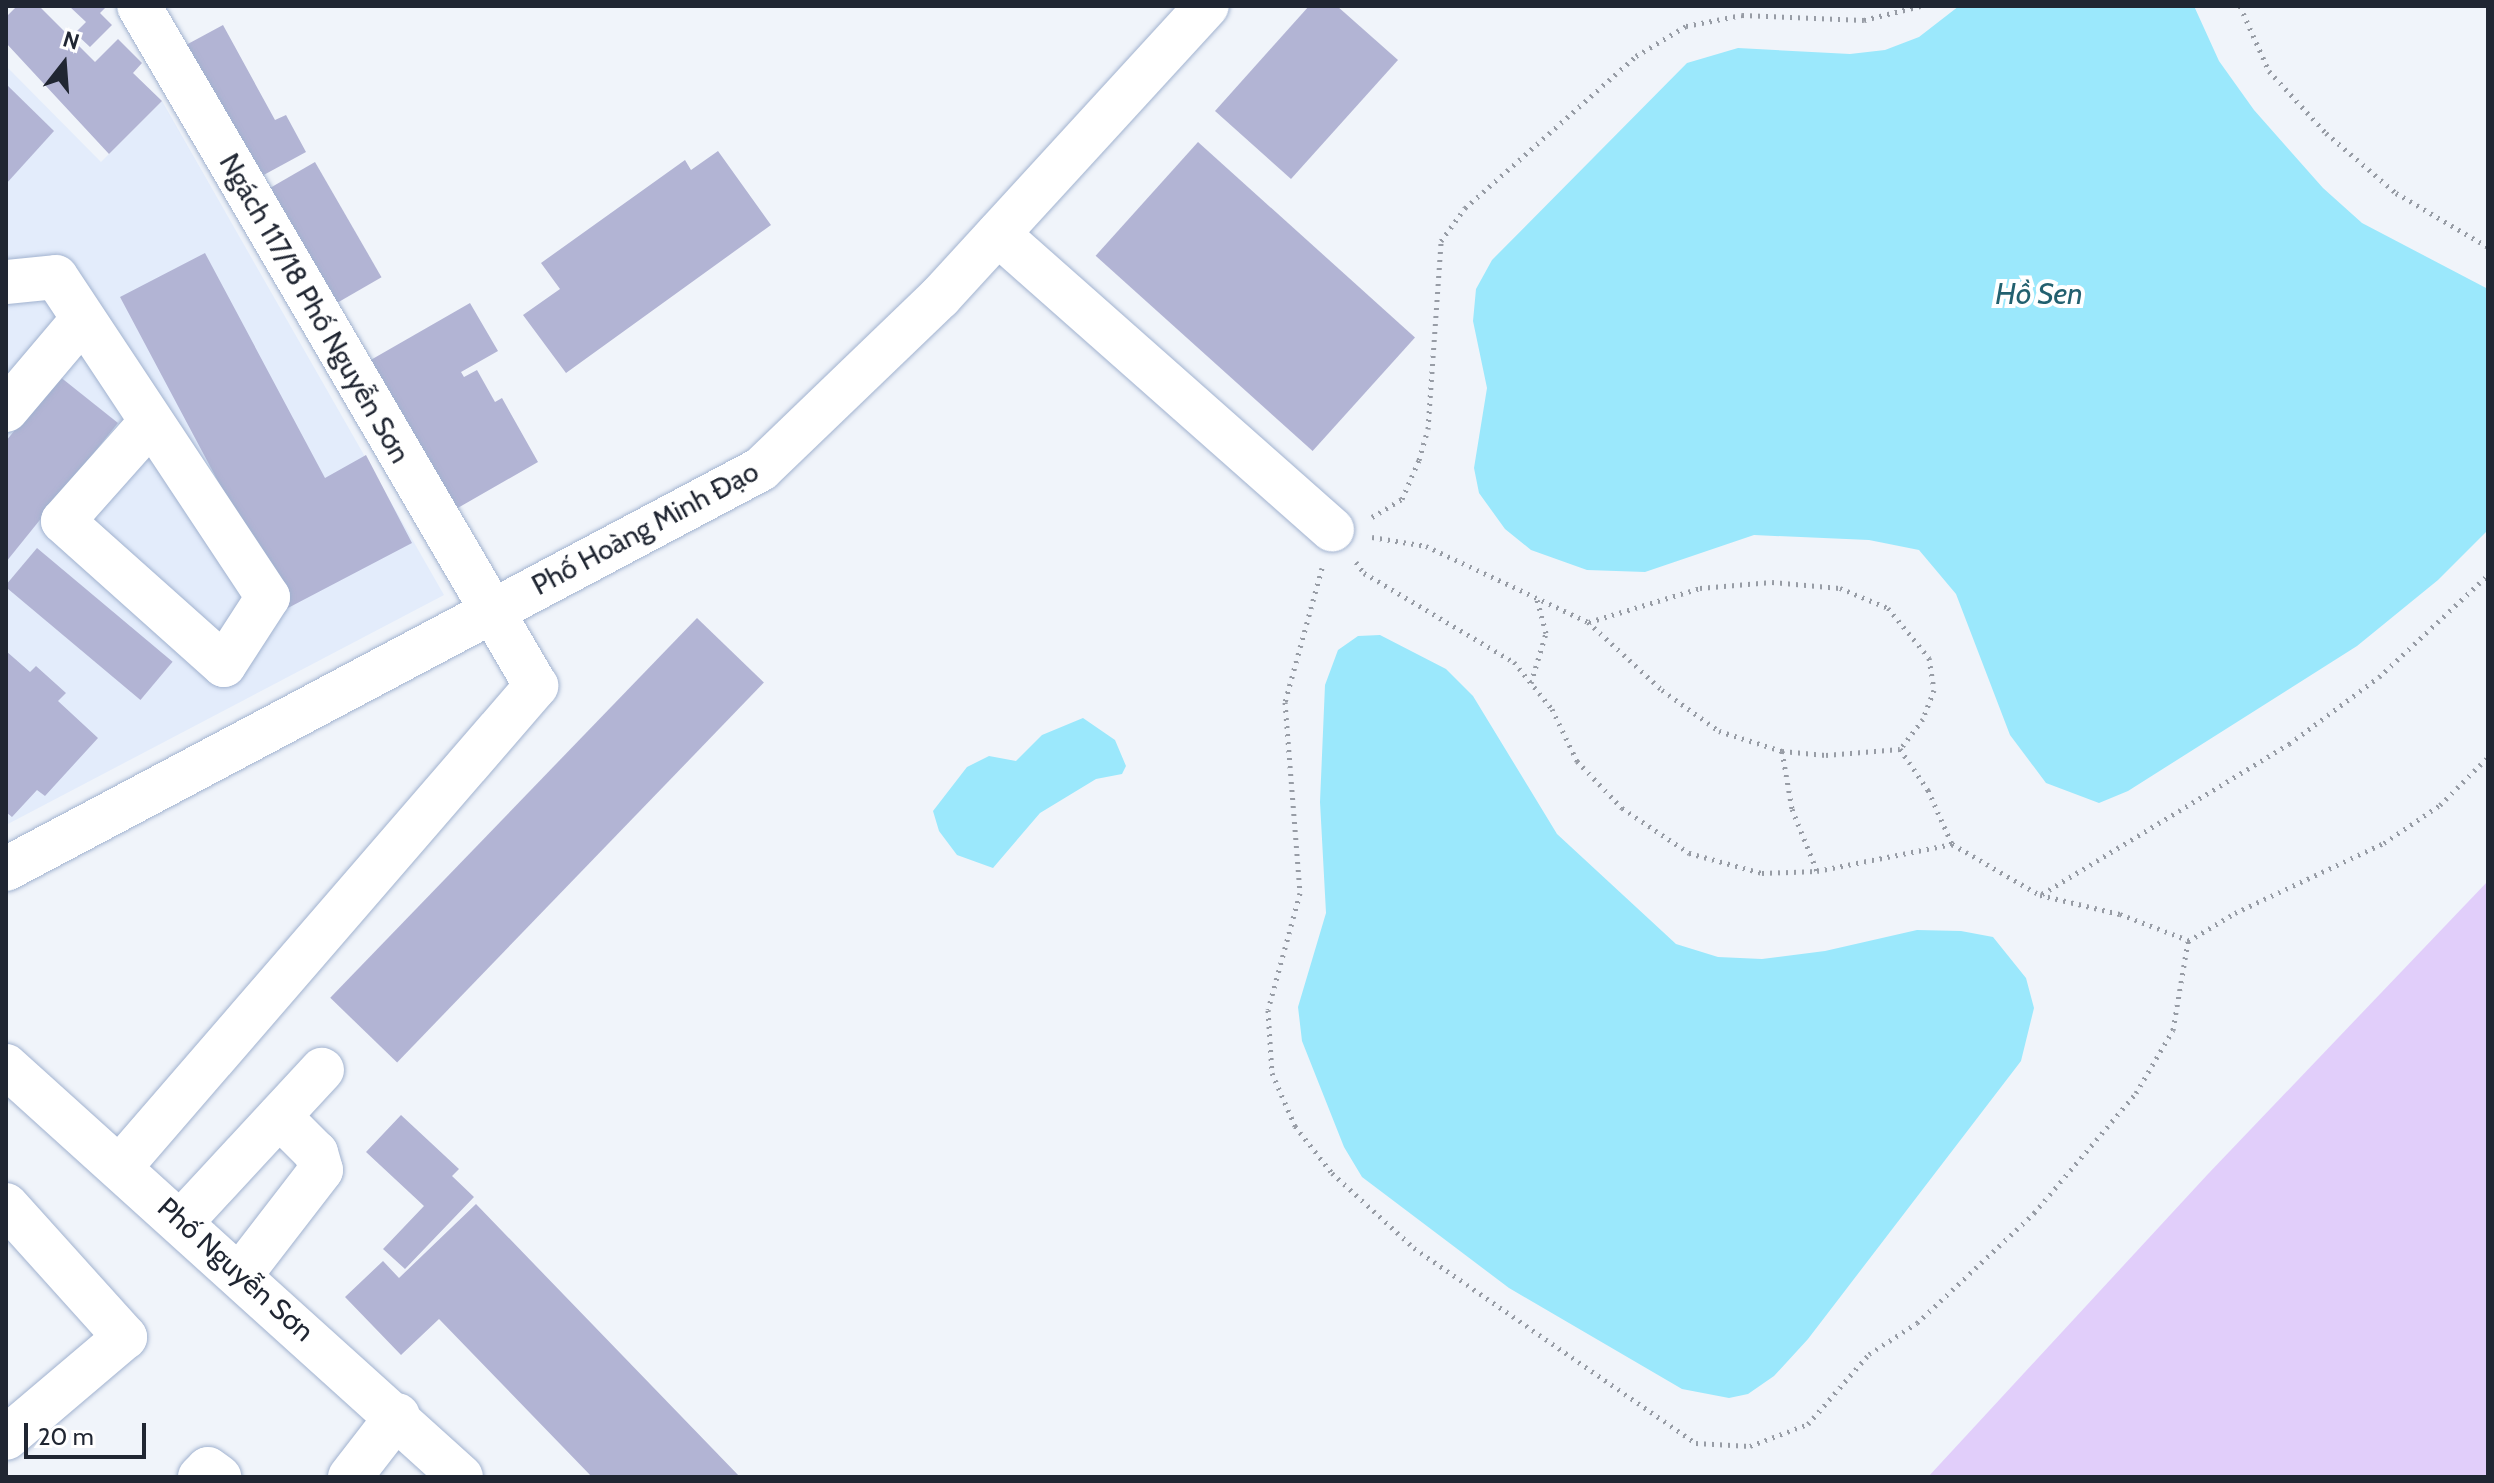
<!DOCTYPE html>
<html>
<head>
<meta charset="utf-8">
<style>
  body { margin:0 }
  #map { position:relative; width:2494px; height:1483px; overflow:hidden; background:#f0f4fa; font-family:Cabin,sans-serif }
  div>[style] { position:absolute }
  .built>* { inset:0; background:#e3ecfb }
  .green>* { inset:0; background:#e1cefa }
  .water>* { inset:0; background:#9be8fc }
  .building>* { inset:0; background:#b2b4d4; transform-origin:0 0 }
  .path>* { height:5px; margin-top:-2.5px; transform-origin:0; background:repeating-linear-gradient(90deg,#979ca5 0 2px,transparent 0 8px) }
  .roads { filter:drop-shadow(0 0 2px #a1b2cf) drop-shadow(0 0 2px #a1b2cf) }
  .minor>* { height:44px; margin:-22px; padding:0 22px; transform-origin:22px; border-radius:22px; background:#fff }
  span { translate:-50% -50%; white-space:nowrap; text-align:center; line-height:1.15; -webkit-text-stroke:8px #fff; paint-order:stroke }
  .street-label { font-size:28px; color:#202632 }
  .water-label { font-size:30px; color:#22606f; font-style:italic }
  .frame { position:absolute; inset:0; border:8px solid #202632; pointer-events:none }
  .north { position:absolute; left:24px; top:24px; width:80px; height:80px; -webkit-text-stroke:6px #fff; paint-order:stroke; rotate:17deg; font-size:22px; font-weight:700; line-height:32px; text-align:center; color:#202632 }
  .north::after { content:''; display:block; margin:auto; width:28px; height:36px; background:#202632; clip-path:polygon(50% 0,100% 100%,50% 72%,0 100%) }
  .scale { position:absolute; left:24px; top:1423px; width:122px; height:36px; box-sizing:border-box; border:4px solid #202632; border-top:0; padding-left:10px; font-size:24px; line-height:28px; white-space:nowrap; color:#202632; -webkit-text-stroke:6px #fff; paint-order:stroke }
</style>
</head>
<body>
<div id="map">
  <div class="built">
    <i style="clip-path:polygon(6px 66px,101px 162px,162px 101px,444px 595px,6px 825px)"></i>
  </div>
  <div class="green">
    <i style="clip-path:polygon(2488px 881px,2488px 1477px,1928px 1477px,2208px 1174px)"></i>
  </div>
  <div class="water">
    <i style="clip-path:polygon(1959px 6px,2194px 6px,2219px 61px,2254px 110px,2323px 188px,2362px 223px,2488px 289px,2488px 530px,2438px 580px,2357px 646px,2128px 791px,2099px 803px,2046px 783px,2010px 735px,1956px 594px,1919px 550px,1869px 540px,1754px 535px,1645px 572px,1587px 570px,1531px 550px,1505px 529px,1479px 493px,1474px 468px,1487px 388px,1473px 321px,1476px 289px,1492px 260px,1687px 63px,1738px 48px,1850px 54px,1885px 50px,1919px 37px)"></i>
    <i style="clip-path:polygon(1380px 635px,1446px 669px,1473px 696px,1557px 834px,1676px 944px,1718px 957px,1762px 959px,1825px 951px,1917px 930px,1961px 931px,1993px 937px,2026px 978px,2034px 1008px,2021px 1061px,1808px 1339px,1774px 1376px,1748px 1394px,1729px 1398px,1682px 1389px,1509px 1288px,1362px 1177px,1344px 1147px,1302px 1041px,1298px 1007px,1326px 913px,1320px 802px,1325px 685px,1338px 650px,1358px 636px)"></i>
    <i style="clip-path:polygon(1083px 718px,1115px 740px,1126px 766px,1122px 774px,1096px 779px,1040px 813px,993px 868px,957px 855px,939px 831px,933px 811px,967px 767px,989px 756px,1016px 761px,1042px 735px)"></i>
  </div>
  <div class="building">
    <i style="clip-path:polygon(17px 6px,39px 6px,95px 62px,118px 39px,142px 63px,133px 73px,162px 101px,109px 154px,6px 43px,6px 17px)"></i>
    <i style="clip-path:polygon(69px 6px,107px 6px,100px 13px,112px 25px,90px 47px,75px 33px,86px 22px)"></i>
    <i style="clip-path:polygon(1309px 6px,1337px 6px,1398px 60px,1291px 179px,1215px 111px)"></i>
    <i style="clip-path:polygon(223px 25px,275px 120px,286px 115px,306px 152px,245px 185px,173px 52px)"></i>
    <i style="clip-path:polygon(6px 84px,54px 131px,6px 184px)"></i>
    <i style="left:1198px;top:142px;width:292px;height:153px;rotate:42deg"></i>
    <i style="clip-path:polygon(718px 151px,771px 225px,566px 373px,523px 315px,560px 289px,541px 263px,685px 160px,691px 170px)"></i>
    <i style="left:315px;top:162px;width:133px;height:68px;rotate:60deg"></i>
    <i style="clip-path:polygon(205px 253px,325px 478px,366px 455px,412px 543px,286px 609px,120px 297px)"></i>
    <i style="clip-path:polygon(470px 303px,498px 351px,461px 372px,464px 377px,477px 370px,495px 402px,502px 398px,538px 462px,456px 509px,355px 369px)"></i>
    <i style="clip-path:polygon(59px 376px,118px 423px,6px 562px,6px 441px)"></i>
    <i style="left:37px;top:548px;width:177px;height:50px;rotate:40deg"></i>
    <i style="left:697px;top:618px;width:93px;height:528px;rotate:44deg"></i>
    <i style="clip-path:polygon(6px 651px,30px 672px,36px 666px,66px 693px,58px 701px,98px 738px,45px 796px,37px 790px,12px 817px,6px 812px)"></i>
    <i style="clip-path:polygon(401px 1115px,459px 1169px,452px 1176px,474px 1197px,405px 1269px,383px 1249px,424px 1206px,366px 1152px)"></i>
    <i style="clip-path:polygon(476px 1204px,740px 1477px,592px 1477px,439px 1319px,401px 1355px,345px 1297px,383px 1261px,399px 1278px)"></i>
  </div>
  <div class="path">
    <i style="left:2240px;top:6px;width:71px;rotate:66deg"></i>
    <i style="left:2269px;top:71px;width:84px;rotate:47.4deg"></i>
    <i style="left:2326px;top:133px;width:92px;rotate:40.6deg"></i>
    <i style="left:2396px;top:193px;width:107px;rotate:30.4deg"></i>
    <i style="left:1372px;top:517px;width:35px;rotate:-31deg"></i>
    <i style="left:1402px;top:499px;width:43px;rotate:-66.4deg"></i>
    <i style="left:1419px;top:460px;width:32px;rotate:-74deg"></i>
    <i style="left:1428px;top:429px;width:188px;rotate:-86deg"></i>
    <i style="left:1441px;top:241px;width:41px;rotate:-54deg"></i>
    <i style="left:1465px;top:208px;width:229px;rotate:-41.6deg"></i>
    <i style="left:1636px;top:56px;width:58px;rotate:-31deg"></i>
    <i style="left:1686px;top:26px;width:57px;rotate:-11.1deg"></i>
    <i style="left:1742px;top:15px;width:122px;rotate:2.3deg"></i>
    <i style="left:1864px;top:20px;width:58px;rotate:-14deg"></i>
    <i style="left:1372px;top:537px;width:55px;rotate:9.5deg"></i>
    <i style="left:1426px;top:546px;width:179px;rotate:25.1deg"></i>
    <i style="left:1588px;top:622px;width:100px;rotate:42.6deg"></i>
    <i style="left:1662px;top:690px;width:70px;rotate:35.7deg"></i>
    <i style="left:1719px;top:731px;width:66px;rotate:17.6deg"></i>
    <i style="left:1782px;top:751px;width:44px;rotate:5.2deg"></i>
    <i style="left:1826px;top:755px;width:74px;rotate:-4.6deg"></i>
    <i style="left:1900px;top:749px;width:50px;rotate:55.7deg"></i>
    <i style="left:1928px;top:790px;width:59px;rotate:66deg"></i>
    <i style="left:1952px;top:844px;width:102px;rotate:30.1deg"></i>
    <i style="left:2040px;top:895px;width:82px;rotate:13.4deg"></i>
    <i style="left:2120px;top:914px;width:73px;rotate:20.9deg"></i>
    <i style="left:1356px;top:562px;width:14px;rotate:54deg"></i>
    <i style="left:1364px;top:573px;width:174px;rotate:30.7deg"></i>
    <i style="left:1514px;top:662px;width:60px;rotate:51deg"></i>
    <i style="left:1552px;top:709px;width:58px;rotate:64.3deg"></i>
    <i style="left:1577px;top:761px;width:65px;rotate:46.2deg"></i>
    <i style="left:1622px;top:808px;width:81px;rotate:33.9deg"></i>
    <i style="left:1689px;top:853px;width:76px;rotate:15.3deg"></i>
    <i style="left:1762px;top:873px;width:55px;rotate:-2.1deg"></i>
    <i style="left:1817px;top:871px;width:138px;rotate:-11.3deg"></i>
    <i style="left:1322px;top:568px;width:139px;rotate:105.4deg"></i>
    <i style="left:1285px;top:702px;width:192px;rotate:85.5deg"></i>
    <i style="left:1300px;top:893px;width:121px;rotate:105.3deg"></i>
    <i style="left:1268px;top:1010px;width:63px;rotate:86.4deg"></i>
    <i style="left:1272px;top:1073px;width:58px;rotate:66.5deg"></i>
    <i style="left:1295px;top:1126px;width:60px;rotate:51.8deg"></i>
    <i style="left:1332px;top:1173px;width:111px;rotate:42.4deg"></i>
    <i style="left:1414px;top:1248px;width:343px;rotate:34.7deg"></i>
    <i style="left:1696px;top:1443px;width:54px;rotate:3.2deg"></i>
    <i style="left:1750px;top:1446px;width:62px;rotate:-20.8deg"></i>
    <i style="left:1808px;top:1424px;width:93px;rotate:-48.9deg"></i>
    <i style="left:1869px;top:1354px;width:57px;rotate:-32.9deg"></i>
    <i style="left:1917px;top:1323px;width:161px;rotate:-43.2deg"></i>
    <i style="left:2034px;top:1213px;width:157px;rotate:-49.6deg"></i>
    <i style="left:2136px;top:1093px;width:73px;rotate:-59.6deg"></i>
    <i style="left:2173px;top:1030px;width:90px;rotate:-80.4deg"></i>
    <i style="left:1589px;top:622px;width:116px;rotate:-17deg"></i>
    <i style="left:1700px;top:588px;width:72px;rotate:-4.8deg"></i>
    <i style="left:1772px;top:582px;width:68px;rotate:5deg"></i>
    <i style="left:1840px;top:588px;width:52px;rotate:22.6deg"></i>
    <i style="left:1888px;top:608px;width:65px;rotate:50.6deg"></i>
    <i style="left:1929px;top:658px;width:32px;rotate:81deg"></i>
    <i style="left:1934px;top:690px;width:31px;rotate:111deg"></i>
    <i style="left:1923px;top:719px;width:38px;rotate:127deg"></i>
    <i style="left:1531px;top:683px;width:52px;rotate:-73.3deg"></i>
    <i style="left:1546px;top:633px;width:35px;rotate:-105deg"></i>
    <i style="left:1782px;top:751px;width:59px;rotate:80.2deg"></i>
    <i style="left:1792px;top:809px;width:67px;rotate:68deg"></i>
    <i style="left:2042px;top:894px;width:289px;rotate:-31.3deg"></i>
    <i style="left:2289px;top:744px;width:112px;rotate:-36.7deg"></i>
    <i style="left:2379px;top:677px;width:149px;rotate:-43.1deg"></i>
    <i style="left:2188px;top:941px;width:55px;rotate:-30.8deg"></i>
    <i style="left:2235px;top:913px;width:165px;rotate:-25.2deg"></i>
    <i style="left:2384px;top:843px;width:68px;rotate:-34.2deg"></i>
    <i style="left:2440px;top:805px;width:68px;rotate:-45deg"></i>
  </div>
  <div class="roads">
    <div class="minor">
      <i style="left:998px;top:234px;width:446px;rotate:41.5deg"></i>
      <i style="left:6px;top:282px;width:50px;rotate:-5.7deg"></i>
      <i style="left:56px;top:277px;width:384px;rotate:56.5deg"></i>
      <i style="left:268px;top:597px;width:81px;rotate:122.9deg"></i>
      <i style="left:224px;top:665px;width:216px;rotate:-138.2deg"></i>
      <i style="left:63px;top:521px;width:132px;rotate:-48.4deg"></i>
      <i style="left:6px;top:410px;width:119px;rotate:-49.8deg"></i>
      <i style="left:6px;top:869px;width:854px;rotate:-27.91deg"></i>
      <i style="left:761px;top:469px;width:248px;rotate:-43.9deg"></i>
      <i style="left:940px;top:297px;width:395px;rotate:-47.5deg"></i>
      <i style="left:6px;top:1066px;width:613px;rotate:42.09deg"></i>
      <i style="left:121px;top:1166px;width:635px;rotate:-49.15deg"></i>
      <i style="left:536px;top:686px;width:787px;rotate:-120.28deg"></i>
      <i style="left:6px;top:1205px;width:178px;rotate:48deg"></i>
      <i style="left:125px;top:1337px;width:156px;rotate:139.7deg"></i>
      <i style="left:182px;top:1221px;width:206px;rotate:-47.2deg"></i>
      <i style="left:241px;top:1274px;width:131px;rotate:-52.4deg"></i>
      <i style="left:321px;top:1170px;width:18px;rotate:-106deg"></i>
      <i style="left:316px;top:1153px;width:52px;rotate:-135deg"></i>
      <i style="left:200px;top:1477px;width:11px;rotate:-45deg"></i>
      <i style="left:208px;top:1469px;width:14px;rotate:36deg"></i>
      <i style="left:350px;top:1477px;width:78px;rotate:-52.3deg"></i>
    </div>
  </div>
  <div class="street-label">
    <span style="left:315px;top:308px;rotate:60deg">Ngách 117/18 Phố Nguyễn Sơn</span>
    <span style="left:645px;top:528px;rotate:-28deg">Phố Hoàng Minh Đạo</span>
    <span style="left:236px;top:1269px;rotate:42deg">Phố Nguyễn Sơn</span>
  </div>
  <div class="water-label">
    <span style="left:2039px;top:294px">Hồ Sen</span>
  </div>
  <div class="frame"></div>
  <div class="north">N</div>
  <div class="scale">20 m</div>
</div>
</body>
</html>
